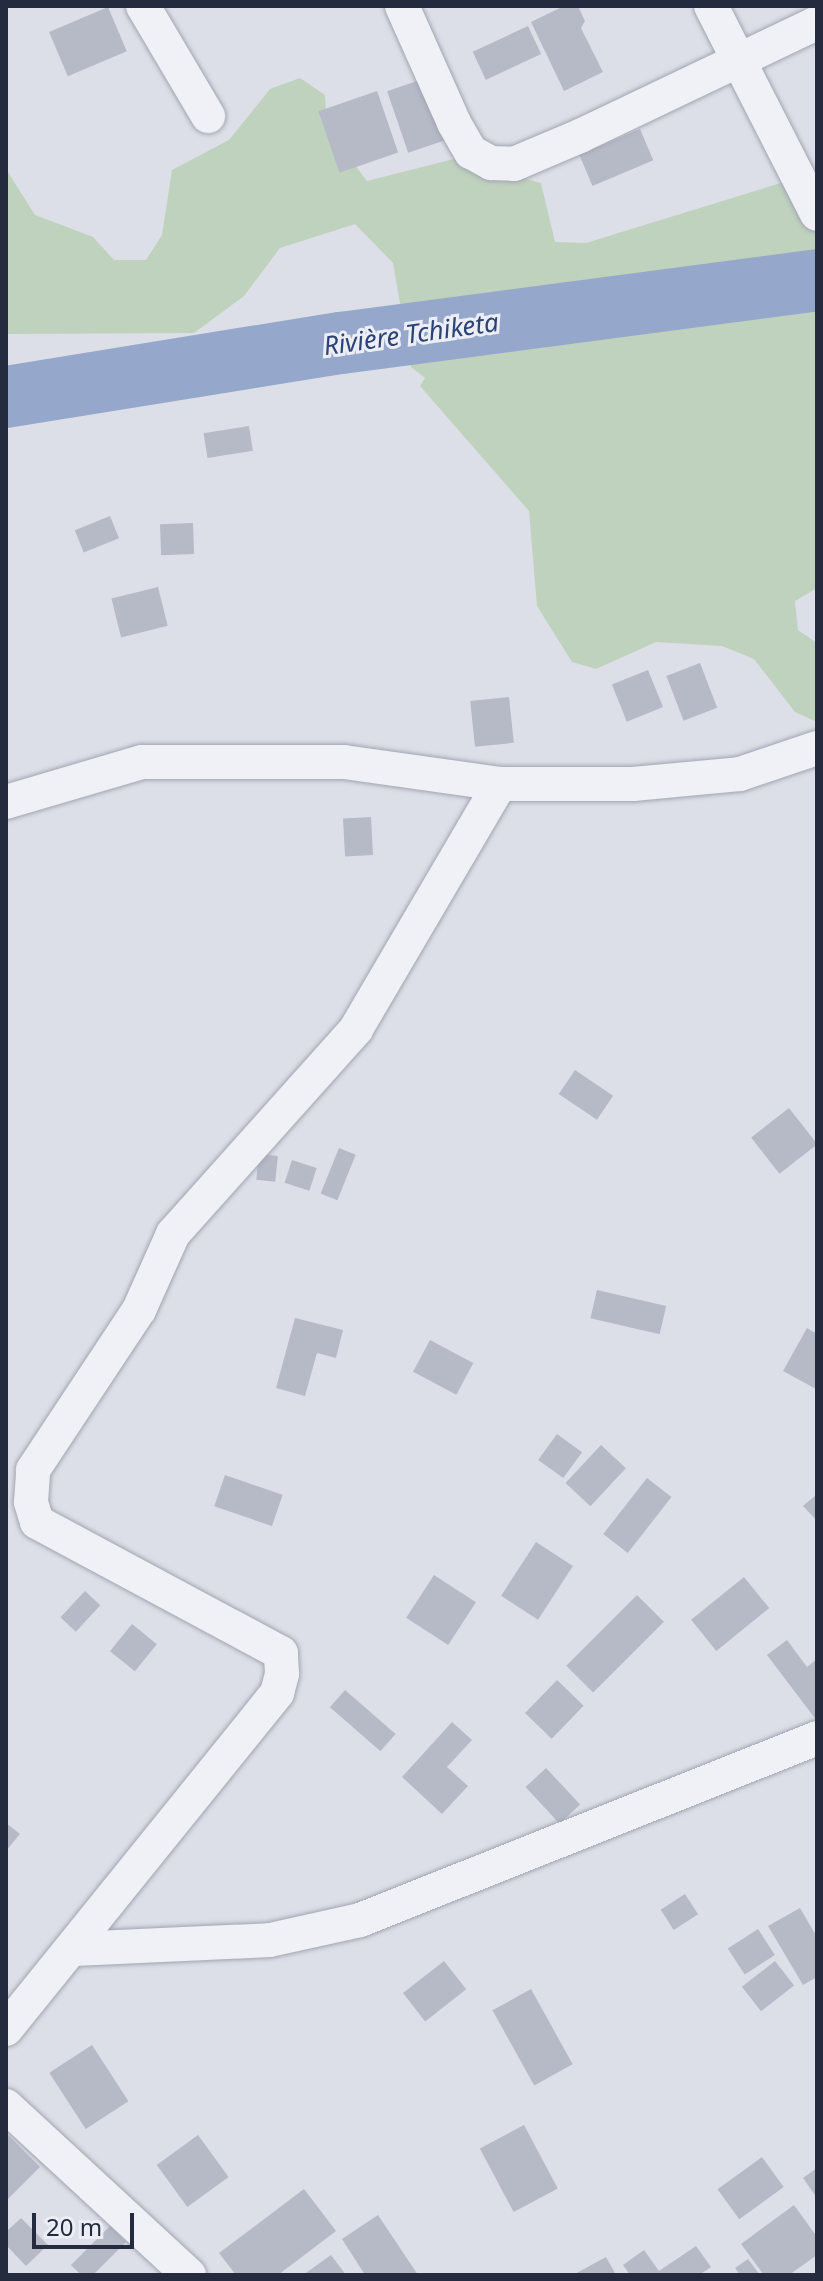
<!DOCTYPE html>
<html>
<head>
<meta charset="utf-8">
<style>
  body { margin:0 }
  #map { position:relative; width:823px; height:2281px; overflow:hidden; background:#dcdfe7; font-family:"Noto Sans",sans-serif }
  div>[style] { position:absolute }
  .green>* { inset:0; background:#bfd2bd }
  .river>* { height:62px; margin:-31px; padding:0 31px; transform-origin:31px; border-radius:31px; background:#95a7ca }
  .building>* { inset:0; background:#b6bac7; transform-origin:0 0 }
  .roads { filter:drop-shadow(0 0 2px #a1a5b1) drop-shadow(0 0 2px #a1a5b1) }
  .minor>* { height:34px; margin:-17px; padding:0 17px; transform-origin:17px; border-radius:17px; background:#eff1f6 }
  span { translate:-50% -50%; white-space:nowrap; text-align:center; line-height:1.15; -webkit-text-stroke:6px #eceef5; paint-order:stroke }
  .water-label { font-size:26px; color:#2d4375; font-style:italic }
  .frame { position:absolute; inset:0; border:8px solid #252b3f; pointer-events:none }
  .scale { position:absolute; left:32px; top:2213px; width:102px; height:36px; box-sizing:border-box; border:4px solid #252b3f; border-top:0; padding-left:10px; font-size:24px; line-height:28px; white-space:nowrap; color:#252b3f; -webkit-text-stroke:6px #eceef5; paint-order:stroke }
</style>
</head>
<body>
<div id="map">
  <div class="green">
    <i style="clip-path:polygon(300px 78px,325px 95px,327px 129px,367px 181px,454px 159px,541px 183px,555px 242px,586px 243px,784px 182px,817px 191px,817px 588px,795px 601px,798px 630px,817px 643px,817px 722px,795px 712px,754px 659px,722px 646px,656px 642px,596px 669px,572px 662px,537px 606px,529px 511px,420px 386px,425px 378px,411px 367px,393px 263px,355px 224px,280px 248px,244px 296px,194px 333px,6px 334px,6px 169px,35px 215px,93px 237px,114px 260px,146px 260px,162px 235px,172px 170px,229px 140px,270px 89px)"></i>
  </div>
  <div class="river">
    <i style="left:6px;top:397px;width:339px;rotate:-9.2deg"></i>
    <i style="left:341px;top:343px;width:480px;rotate:-7.5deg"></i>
  </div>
  <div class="building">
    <i style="clip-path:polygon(564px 6px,578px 6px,585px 21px,581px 28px,603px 72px,564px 91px,531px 22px)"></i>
    <i style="left:108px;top:7px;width:48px;height:64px;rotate:67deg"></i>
    <i style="left:528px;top:26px;width:31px;height:61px;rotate:65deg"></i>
    <i style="left:423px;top:79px;width:65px;height:38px;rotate:71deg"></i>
    <i style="left:377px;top:91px;width:65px;height:62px;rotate:71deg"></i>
    <i style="left:640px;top:129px;width:34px;height:66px;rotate:67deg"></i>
    <i style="left:249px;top:426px;width:25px;height:46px;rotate:81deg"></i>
    <i style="left:110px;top:516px;width:24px;height:38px;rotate:68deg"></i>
    <i style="left:193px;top:523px;width:31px;height:33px;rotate:88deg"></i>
    <i style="left:158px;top:587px;width:40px;height:48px;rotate:76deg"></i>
    <i style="left:700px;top:663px;width:48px;height:36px;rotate:69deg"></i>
    <i style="left:648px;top:670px;width:40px;height:39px;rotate:68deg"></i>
    <i style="left:509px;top:697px;width:46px;height:39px;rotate:84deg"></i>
    <i style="left:371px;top:817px;width:38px;height:28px;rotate:87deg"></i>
    <i style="left:575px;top:1070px;width:46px;height:29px;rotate:34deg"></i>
    <i style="left:789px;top:1108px;width:46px;height:48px;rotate:52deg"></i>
    <i style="left:339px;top:1148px;width:18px;height:49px;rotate:22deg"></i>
    <i style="left:259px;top:1154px;width:19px;height:26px;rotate:6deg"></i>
    <i style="left:292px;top:1160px;width:26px;height:24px;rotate:18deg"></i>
    <i style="left:597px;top:1290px;width:71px;height:29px;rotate:13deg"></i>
    <i style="clip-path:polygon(295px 1318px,343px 1330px,336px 1358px,317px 1353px,305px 1396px,276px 1388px)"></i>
    <i style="clip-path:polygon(807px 1328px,817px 1334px,816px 1389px,783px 1371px)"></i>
    <i style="left:430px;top:1340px;width:49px;height:36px;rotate:28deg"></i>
    <i style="left:557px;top:1434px;width:31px;height:32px;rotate:36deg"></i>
    <i style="left:601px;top:1445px;width:34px;height:52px;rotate:43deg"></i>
    <i style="left:225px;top:1475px;width:61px;height:33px;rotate:19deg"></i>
    <i style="left:647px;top:1478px;width:31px;height:71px;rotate:38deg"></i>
    <i style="clip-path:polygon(817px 1494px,817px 1521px,803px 1506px)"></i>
    <i style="left:536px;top:1542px;width:44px;height:64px;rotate:33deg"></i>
    <i style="left:434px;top:1575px;width:50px;height:51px;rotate:33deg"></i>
    <i style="left:744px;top:1577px;width:40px;height:68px;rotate:51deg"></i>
    <i style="left:85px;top:1591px;width:21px;height:36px;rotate:43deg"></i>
    <i style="left:637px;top:1595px;width:38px;height:100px;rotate:45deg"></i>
    <i style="left:132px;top:1624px;width:32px;height:35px;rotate:39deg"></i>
    <i style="clip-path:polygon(787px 1640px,807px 1667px,817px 1659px,817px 1721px,767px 1655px)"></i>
    <i style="left:557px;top:1680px;width:37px;height:46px;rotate:44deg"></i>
    <i style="left:345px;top:1690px;width:67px;height:23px;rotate:41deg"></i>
    <i style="clip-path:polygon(452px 1722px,472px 1740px,447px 1767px,468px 1786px,442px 1814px,402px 1777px)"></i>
    <i style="left:546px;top:1768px;width:50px;height:28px;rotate:47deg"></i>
    <i style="clip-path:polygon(6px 1823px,20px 1834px,6px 1851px)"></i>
    <i style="left:685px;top:1894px;width:24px;height:29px;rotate:57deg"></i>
    <i style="clip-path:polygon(800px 1908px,817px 1937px,817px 1977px,803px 1985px,768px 1926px)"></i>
    <i style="left:758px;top:1929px;width:31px;height:36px;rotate:57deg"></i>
    <i style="left:444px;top:1961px;width:36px;height:52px;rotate:52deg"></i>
    <i style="left:775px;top:1961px;width:31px;height:42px;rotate:52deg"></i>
    <i style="left:531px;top:1989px;width:86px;height:44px;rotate:61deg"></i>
    <i style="left:92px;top:2045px;width:67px;height:51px;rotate:57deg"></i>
    <i style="left:524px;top:2125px;width:72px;height:50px;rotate:62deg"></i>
    <i style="clip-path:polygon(6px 2133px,40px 2167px,6px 2201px)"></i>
    <i style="left:198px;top:2135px;width:52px;height:51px;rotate:54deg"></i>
    <i style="left:762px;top:2157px;width:37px;height:55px;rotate:54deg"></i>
    <i style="clip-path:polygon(817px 2168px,817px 2198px,803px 2178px)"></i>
    <i style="clip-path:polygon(304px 2189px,336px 2231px,278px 2275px,236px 2275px,219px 2253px)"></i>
    <i style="clip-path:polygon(794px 2205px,817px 2237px,817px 2255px,789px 2275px,764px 2275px,741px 2244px)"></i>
    <i style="clip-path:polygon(378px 2215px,418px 2275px,365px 2275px,342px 2239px)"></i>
    <i style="clip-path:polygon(21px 2218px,48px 2245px,26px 2266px,6px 2245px,6px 2232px)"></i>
    <i style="clip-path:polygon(110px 2226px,126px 2242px,93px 2275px,81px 2275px,71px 2265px)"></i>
    <i style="clip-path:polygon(696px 2246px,711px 2267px,699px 2275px,630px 2275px,623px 2265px,644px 2250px,659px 2271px)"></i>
    <i style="clip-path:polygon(331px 2255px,346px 2275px,303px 2275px)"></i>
    <i style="clip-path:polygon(606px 2257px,616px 2275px,573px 2275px)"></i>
    <i style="clip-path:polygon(748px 2259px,760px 2275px,740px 2275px,735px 2268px)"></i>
  </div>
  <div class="roads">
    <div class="minor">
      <i style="left:143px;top:6px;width:128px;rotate:59.4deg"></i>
      <i style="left:402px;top:6px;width:128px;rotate:66deg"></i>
      <i style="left:454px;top:123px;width:34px;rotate:60deg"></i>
      <i style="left:471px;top:152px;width:23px;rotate:29deg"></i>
      <i style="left:491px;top:163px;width:23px;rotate:2deg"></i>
      <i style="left:514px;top:164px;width:72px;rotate:-23deg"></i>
      <i style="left:580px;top:136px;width:263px;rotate:-25.5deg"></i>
      <i style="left:711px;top:6px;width:233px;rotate:63deg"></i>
      <i style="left:6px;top:802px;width:142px;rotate:-16.4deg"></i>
      <i style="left:142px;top:762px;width:202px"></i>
      <i style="left:344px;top:762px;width:158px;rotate:8deg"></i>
      <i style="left:500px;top:784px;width:133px"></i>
      <i style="left:633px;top:784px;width:107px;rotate:-5.3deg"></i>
      <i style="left:740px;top:774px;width:81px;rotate:-18.7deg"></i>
      <i style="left:74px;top:1949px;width:196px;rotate:-2.6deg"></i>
      <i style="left:270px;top:1940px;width:92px;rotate:-12.5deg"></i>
      <i style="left:360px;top:1920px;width:492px;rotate:-21.7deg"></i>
      <i style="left:6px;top:2029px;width:432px;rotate:-51.1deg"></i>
      <i style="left:277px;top:1693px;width:20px;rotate:-75deg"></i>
      <i style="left:282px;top:1674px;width:21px;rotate:-93deg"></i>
      <i style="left:281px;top:1653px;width:277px;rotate:-151.8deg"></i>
      <i style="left:37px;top:1522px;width:21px;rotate:-107deg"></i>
      <i style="left:31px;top:1502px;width:32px;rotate:-86deg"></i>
      <i style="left:33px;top:1470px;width:192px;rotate:-56.5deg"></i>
      <i style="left:139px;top:1310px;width:83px;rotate:-65.9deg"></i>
      <i style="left:173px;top:1234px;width:275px;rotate:-48.2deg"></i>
      <i style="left:356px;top:1029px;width:284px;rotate:-59.6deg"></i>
      <i style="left:6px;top:2106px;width:249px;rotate:42.7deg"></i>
    </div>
  </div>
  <div class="water-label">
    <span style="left:411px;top:334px;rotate:-8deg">Rivière Tchiketa</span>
  </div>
  <div class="frame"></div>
  <div class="scale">20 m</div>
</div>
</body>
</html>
